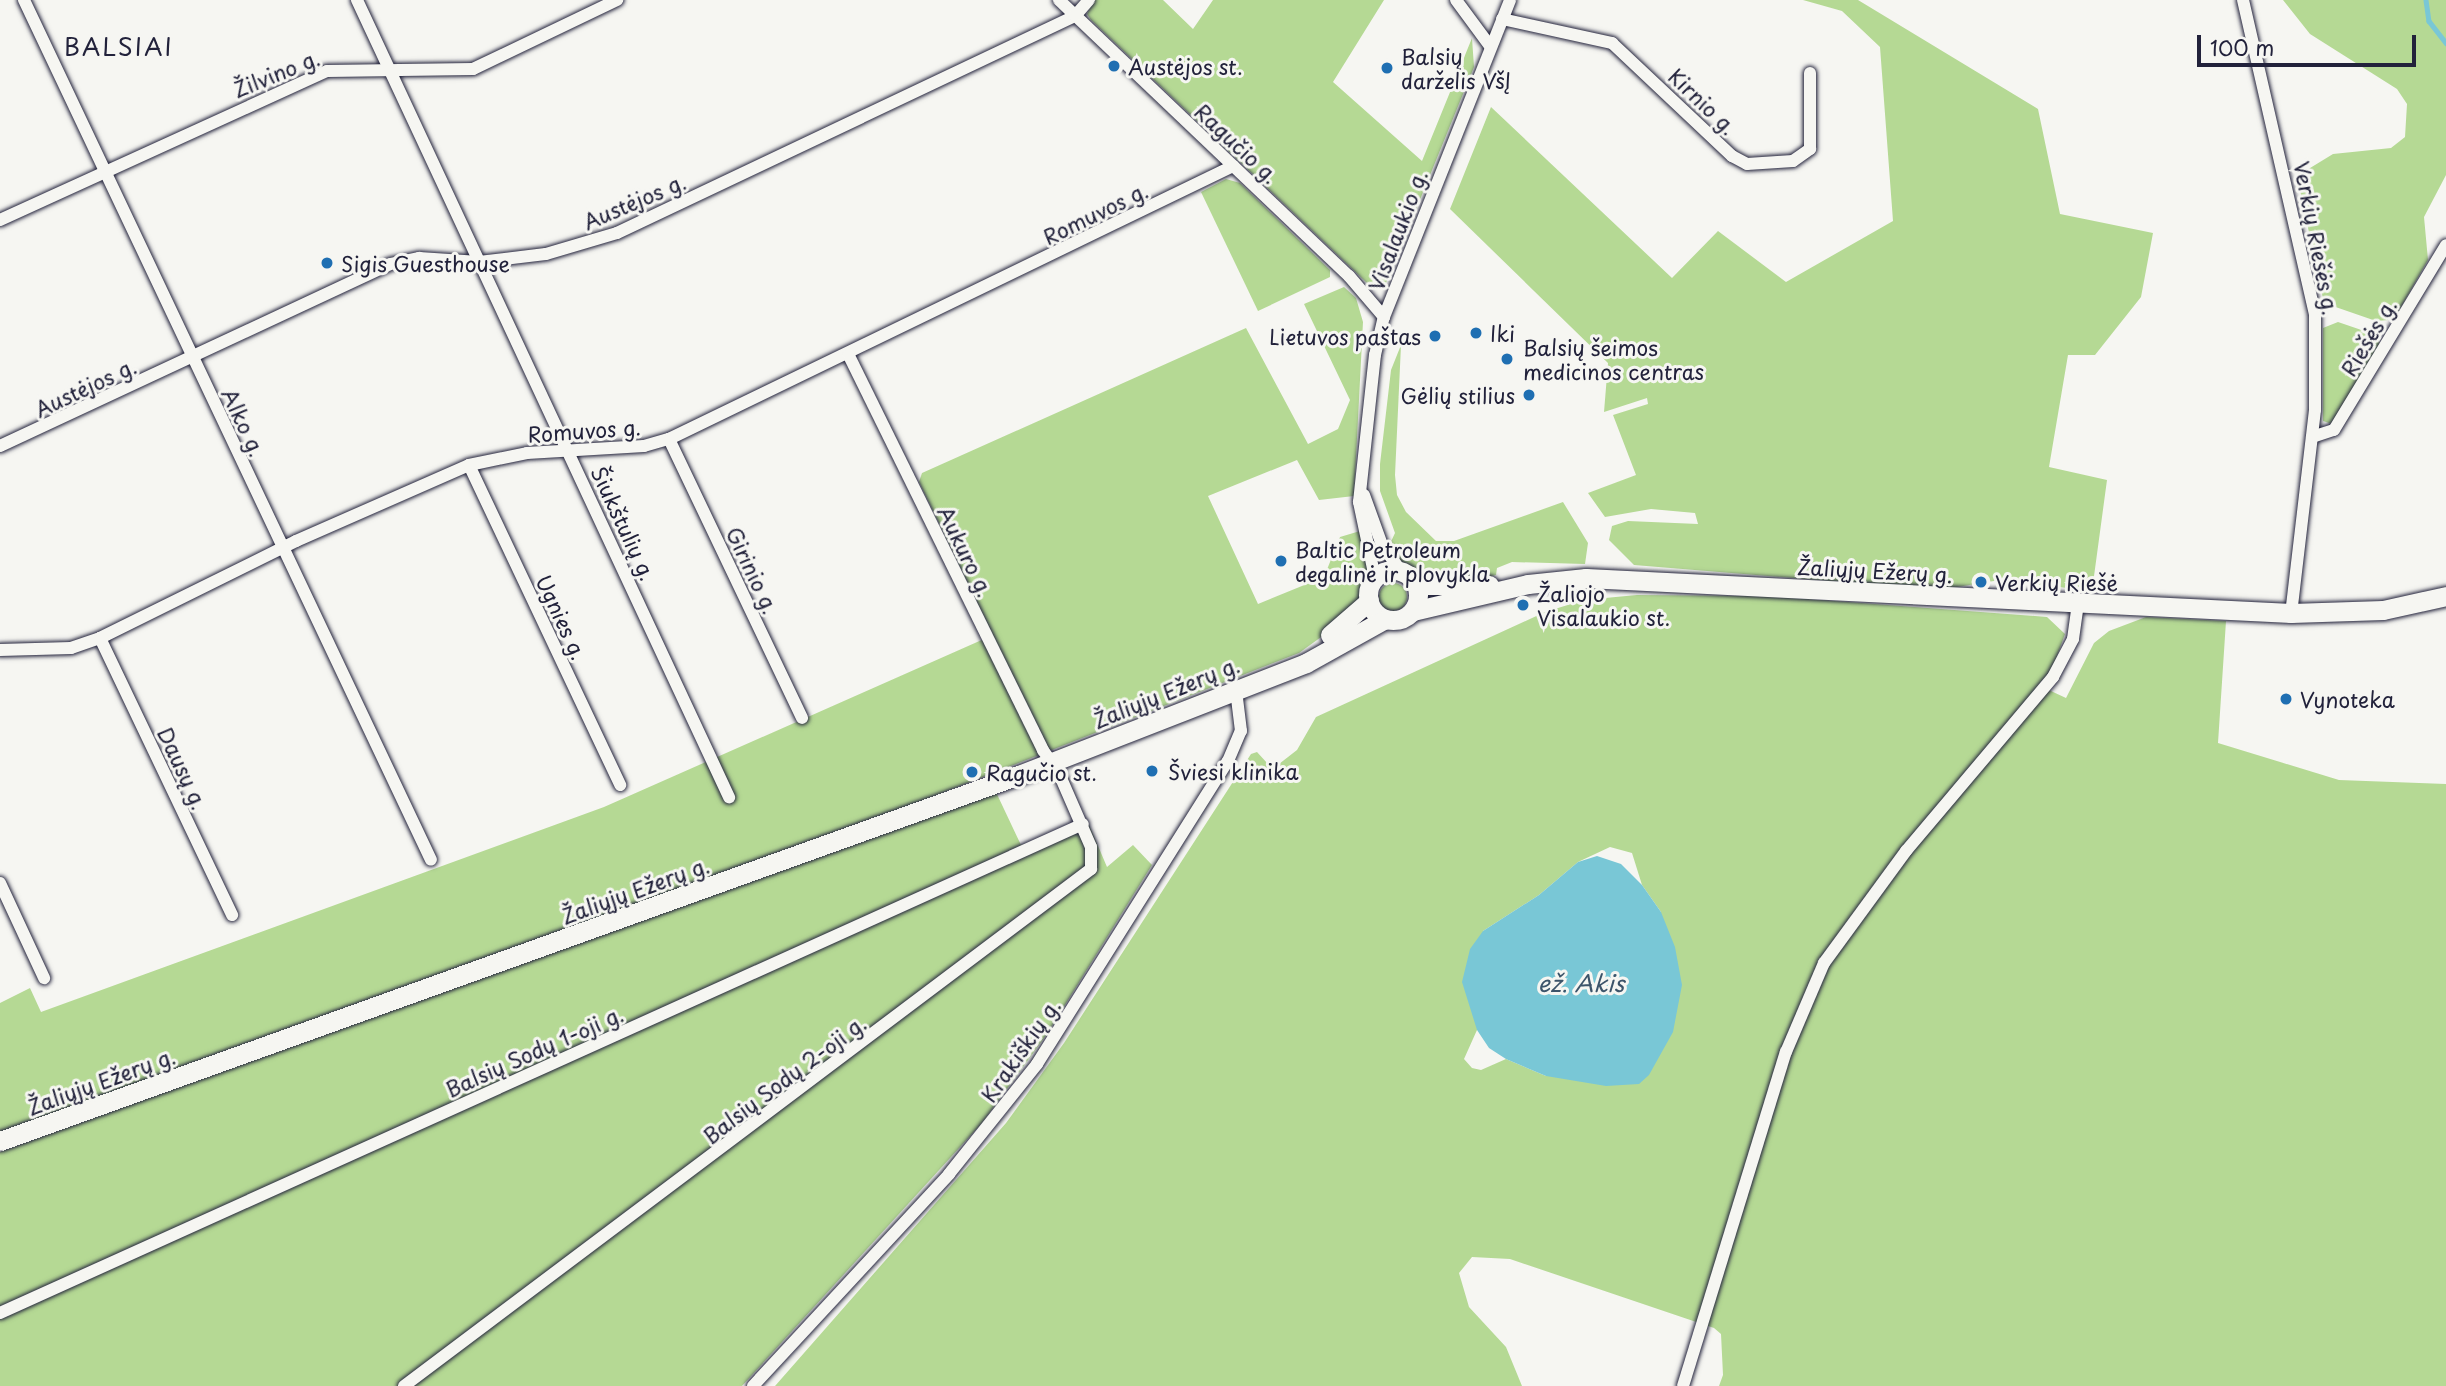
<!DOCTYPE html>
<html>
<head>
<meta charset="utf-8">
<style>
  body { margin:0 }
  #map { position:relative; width:2446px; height:1386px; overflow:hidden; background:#f6f6f2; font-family:"Playpen Sans",sans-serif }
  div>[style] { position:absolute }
  .green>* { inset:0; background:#b5d994 }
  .round { border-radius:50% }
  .water>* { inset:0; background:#79c7d6 }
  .stream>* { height:4.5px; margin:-2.25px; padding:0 2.25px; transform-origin:2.25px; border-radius:2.25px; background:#79c7d6 }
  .roads { filter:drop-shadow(0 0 2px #22223b) drop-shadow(0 0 2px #22223b) }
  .street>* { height:12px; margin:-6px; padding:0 6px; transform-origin:6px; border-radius:6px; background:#f6f6f2 }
  .secondary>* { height:19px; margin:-9.5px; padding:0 9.5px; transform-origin:9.5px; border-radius:9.5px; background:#f6f6f2 }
  .secondary>.ring { margin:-9.5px; padding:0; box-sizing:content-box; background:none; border:19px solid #f6f6f2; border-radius:50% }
  .dots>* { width:19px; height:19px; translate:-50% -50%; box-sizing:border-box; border:4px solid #f6f6f2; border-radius:50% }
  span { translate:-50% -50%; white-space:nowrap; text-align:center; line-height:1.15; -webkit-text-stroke:6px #f6f6f2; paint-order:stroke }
  .poi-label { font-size:21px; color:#22223b }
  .left { translate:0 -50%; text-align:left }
  .right { translate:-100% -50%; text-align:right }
  .street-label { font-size:21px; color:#22223b }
  .water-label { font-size:23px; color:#3c546a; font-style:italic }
  .quarter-label { font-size:24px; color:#22223b; letter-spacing:2px }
  .scale { position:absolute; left:2197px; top:35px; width:219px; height:32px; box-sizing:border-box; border:4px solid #22223b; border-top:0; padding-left:9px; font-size:21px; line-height:24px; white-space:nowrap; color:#22223b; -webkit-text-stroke:5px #f6f6f2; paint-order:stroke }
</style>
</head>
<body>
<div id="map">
  <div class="green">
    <i style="clip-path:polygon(1094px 0,1163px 0,1193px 29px,1213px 0,1384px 0,1333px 82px,1422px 161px,1472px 38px,1474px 67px,1384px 288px,1368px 284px,1091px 20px,1087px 14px)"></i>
    <i style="clip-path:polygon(1803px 0,1858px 0,2038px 109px,2060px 214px,2153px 233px,2141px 297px,2095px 355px,2068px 355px,2049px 467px,2107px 480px,2092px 591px,2000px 580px,1939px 590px,1634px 565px,1609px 540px,1612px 526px,1628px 521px,1698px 524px,1695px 513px,1651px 509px,1605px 517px,1588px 493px,1636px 475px,1613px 415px,1648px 404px,1647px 398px,1604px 412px,1608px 363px,1450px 209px,1491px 107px,1672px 278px,1718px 231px,1786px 282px,1893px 221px,1880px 47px,1842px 11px)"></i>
    <i style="clip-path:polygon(2283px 0,2446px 0,2446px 175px,2424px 217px,2428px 260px,2397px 314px,2389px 320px,2376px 321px,2324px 303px,2297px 176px,2333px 154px,2391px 148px,2405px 137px,2407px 104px,2397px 89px,2310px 34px)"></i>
    <i style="clip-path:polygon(1226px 179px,1240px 183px,1330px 270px,1330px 277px,1258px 311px,1201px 192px)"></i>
    <i style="clip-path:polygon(1344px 287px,1356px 298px,1363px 322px,1354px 496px,1319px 500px,1297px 460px,1208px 496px,1258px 604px,1324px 577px,1340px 537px,1360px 531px,1368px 568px,1358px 601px,1335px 627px,1299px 653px,896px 811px,0 1134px,0 1003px,30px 988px,41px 1012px,604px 807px,993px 635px,919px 482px,922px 473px,1246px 328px,1308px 444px,1338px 429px,1350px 400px,1304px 304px)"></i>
    <i style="clip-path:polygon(2338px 322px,2379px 336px,2379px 346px,2332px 424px,2323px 421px,2323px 328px)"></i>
    <i style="clip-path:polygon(1401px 345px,1395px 475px,1397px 495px,1406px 512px,1436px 541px,1454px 541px,1563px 502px,1588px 543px,1585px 564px,1512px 562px,1497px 568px,1496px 575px,1463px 583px,1423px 580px,1397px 561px,1388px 548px,1395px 533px,1380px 491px,1380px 464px,1391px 370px)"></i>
    <i class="round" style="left:1379px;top:583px;width:28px;height:28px"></i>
    <i style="clip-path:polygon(evenodd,1637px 595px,1769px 596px,2047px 617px,2065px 634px,2052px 670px,2038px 685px,2066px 698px,2094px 643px,2109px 631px,2146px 617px,2226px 621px,2218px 743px,2339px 780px,2446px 784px,2446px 1386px,1719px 1386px,1723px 1375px,1721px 1334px,1714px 1328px,1510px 1259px,1472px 1257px,1459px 1273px,1469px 1307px,1506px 1347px,1522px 1386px,775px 1386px,1006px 1123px,1064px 1043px,1251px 754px,1257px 752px,1268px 764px,1279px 764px,1297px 750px,1316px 717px,1545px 612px,1584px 600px,1637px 595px,1610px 847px,1632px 853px,1642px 885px,1661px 912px,1546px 1076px,1506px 1059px,1481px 1070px,1472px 1068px,1464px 1059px,1477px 1030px,1483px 931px,1539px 895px,1578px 862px,1610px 847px)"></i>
    <i style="clip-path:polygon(995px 790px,1021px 845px,1087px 820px,1107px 867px,1133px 845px,1152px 865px,1047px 1034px,982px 1123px,742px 1386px,0 1386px,0 1152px)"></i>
  </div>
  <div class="water">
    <i style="clip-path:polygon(1597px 856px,1621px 864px,1642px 885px,1661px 912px,1675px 947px,1682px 985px,1673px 1032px,1649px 1075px,1639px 1084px,1606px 1086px,1546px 1076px,1506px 1059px,1489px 1048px,1477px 1030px,1462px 982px,1470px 949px,1483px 931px,1539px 895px,1578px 862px)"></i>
  </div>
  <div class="stream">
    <i style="left:2426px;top:0;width:21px;rotate:82deg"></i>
    <i style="left:2429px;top:21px;width:28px;rotate:52deg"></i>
  </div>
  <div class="roads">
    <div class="street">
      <i style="left:24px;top:0;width:951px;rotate:64.67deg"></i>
      <i style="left:357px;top:0;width:880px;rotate:64.98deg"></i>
      <i style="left:1059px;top:0;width:400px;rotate:43.6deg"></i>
      <i style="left:1349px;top:276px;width:54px;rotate:49.5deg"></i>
      <i style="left:1456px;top:0;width:57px;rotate:53.5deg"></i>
      <i style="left:2243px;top:0;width:322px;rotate:77.1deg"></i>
      <i style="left:2315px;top:314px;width:96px;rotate:90deg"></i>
      <i style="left:2315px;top:410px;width:204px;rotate:96.7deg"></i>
      <i style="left:1502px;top:19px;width:113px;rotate:12.3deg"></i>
      <i style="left:1612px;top:43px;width:165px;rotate:43.3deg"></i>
      <i style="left:1732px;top:156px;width:17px;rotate:28deg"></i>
      <i style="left:1747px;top:164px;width:46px;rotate:-3.7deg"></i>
      <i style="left:1793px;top:161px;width:21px;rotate:-35deg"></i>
      <i style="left:1810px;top:149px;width:76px;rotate:-90deg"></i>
      <i style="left:0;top:220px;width:359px;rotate:-24.5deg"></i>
      <i style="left:327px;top:71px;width:146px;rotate:-0.8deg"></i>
      <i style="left:473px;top:69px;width:160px;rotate:-25.6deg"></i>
      <i style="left:2312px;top:437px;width:23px;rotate:-18deg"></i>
      <i style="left:2334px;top:430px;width:216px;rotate:-58.8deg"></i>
      <i style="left:669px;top:439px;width:309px;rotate:64.5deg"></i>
      <i style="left:0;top:446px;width:430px;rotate:-25deg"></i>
      <i style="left:390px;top:264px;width:30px;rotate:-12deg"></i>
      <i style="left:419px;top:258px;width:60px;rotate:3.8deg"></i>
      <i style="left:479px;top:262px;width:67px;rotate:-6.8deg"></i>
      <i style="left:546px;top:254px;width:74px;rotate:-16.5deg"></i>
      <i style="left:617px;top:233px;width:507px;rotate:-25.35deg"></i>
      <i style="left:1075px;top:16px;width:21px;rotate:-49deg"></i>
      <i style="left:469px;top:465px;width:354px;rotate:64.7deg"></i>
      <i style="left:1364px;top:495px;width:53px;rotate:70.2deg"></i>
      <i style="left:1382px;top:545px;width:32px;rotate:54deg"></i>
      <i style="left:1375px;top:578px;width:78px;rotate:-101.9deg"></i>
      <i style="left:1359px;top:502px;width:148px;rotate:-83.8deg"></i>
      <i style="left:1375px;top:355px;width:39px;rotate:-77deg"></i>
      <i style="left:1384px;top:317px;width:341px;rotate:-68.3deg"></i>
      <i style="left:100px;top:638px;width:307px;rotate:64.5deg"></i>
      <i style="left:0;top:650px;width:71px;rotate:-1.6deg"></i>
      <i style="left:71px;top:648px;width:31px;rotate:-19deg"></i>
      <i style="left:100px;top:638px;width:219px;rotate:-26.3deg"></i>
      <i style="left:296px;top:541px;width:189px;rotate:-23.7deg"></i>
      <i style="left:469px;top:465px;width:59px;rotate:-11.7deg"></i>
      <i style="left:527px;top:453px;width:117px;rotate:-3.4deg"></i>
      <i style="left:644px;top:446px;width:26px;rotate:-16deg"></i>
      <i style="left:669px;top:439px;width:627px;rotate:-25.83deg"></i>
      <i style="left:0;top:883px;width:105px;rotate:65.1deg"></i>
      <i style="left:0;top:1313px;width:1188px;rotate:-24.3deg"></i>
      <i style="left:404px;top:1386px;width:860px;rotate:-36.96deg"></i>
      <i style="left:1091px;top:869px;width:22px;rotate:-90deg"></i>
      <i style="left:1091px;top:847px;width:83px;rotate:-113.5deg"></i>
      <i style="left:1058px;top:771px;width:26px;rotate:-126deg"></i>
      <i style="left:1043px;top:750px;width:440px;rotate:-116.2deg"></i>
      <i style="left:753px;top:1386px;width:289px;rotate:-47.2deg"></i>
      <i style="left:949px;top:1174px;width:141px;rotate:-51.3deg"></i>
      <i style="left:1037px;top:1064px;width:358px;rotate:-57.8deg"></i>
      <i style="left:1228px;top:761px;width:33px;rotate:-67deg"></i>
      <i style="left:1241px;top:731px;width:41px;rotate:-97deg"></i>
      <i style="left:1683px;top:1386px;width:350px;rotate:-72.9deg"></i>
      <i style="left:1786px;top:1052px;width:97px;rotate:-66.9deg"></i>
      <i style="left:1824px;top:963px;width:139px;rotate:-53.8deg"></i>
      <i style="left:1906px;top:851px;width:228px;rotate:-49.8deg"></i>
      <i style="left:2053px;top:677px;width:43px;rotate:-62.2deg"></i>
      <i style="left:2073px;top:639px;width:35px;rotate:-82deg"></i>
    </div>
    <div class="secondary">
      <i class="ring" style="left:1368px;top:570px;width:31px;height:31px"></i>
      <i style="left:1417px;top:585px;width:72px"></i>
      <i style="left:1413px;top:611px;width:118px;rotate:-13.2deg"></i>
      <i style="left:1528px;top:584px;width:58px;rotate:-5.9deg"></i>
      <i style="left:1586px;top:578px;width:706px;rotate:2.84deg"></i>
      <i style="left:2291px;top:613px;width:92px;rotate:-1.9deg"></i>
      <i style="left:2383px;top:610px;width:65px;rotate:-12.5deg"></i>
      <i style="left:1330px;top:635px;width:52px;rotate:-41.1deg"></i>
      <i style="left:0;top:1141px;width:1083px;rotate:-19.76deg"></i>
      <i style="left:1019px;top:775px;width:308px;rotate:-21.3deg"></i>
      <i style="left:1306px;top:663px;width:90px;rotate:-29.1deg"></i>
    </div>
  </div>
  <div class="dots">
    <i style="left:1114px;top:66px;background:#1f6fb2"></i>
    <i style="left:1387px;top:68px;background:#1f6fb2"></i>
    <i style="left:327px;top:263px;background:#1f6fb2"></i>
    <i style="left:1476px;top:333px;background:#1f6fb2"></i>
    <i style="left:1435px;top:336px;background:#1f6fb2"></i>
    <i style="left:1507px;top:359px;background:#1f6fb2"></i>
    <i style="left:1529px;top:395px;background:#1f6fb2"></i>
    <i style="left:1281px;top:561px;background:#1f6fb2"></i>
    <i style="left:1981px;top:582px;background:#1f6fb2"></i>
    <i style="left:1523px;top:605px;background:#1f6fb2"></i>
    <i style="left:2286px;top:699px;background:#1f6fb2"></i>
    <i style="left:1152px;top:771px;background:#1f6fb2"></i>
    <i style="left:972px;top:772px;background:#1f6fb2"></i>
  </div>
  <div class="poi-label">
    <span class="left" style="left:1401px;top:68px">Balsių<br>darželis VšĮ</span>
    <span class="left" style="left:1128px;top:66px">Austėjos st.</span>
    <span class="left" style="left:341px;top:263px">Sigis Guesthouse</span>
    <span class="left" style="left:1490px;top:333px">Iki</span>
    <span class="right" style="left:1421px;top:336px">Lietuvos paštas</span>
    <span class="left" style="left:1523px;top:359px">Balsių šeimos<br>medicinos centras</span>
    <span class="right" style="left:1515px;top:395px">Gėlių stilius</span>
    <span class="left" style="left:1295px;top:561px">Baltic Petroleum<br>degalinė ir plovykla</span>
    <span class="left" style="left:1995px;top:582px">Verkių Riešė</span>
    <span class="left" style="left:1537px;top:605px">Žaliojo<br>Visalaukio st.</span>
    <span class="left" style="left:2300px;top:699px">Vynoteka</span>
    <span class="left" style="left:1168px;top:771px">Šviesi klinika</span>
    <span class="left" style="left:986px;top:772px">Ragučio st.</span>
  </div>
  <div class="street-label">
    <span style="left:276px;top:73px;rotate:-22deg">Žilvino g.</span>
    <span style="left:1703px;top:101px;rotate:44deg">Kirnio g.</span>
    <span style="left:1237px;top:143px;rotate:43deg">Ragučio g.</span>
    <span style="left:634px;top:201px;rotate:-23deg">Austėjos g.</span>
    <span style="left:1095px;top:213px;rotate:-26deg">Romuvos g.</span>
    <span style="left:1397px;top:230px;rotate:-69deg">Visalaukio g.</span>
    <span style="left:2317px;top:238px;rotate:79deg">Verkių Riešės g.</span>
    <span style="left:2368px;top:337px;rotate:-59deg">Riešės g.</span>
    <span style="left:85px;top:387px;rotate:-25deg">Austėjos g.</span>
    <span style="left:244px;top:422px;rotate:65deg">Alko g.</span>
    <span style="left:584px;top:430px;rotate:-4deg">Romuvos g.</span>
    <span style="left:624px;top:523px;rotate:65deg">Šiukštulių g.</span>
    <span style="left:966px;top:551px;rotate:64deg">Aukuro g.</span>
    <span style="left:753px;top:570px;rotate:65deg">Girinio g.</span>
    <span style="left:1875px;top:570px;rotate:3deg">Žaliųjų Ežerų g.</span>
    <span style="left:562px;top:617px;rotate:65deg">Ugnies g.</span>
    <span style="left:1166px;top:692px;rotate:-22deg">Žaliųjų Ežerų g.</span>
    <span style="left:183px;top:768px;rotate:65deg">Dausų g.</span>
    <span style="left:635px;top:890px;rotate:-20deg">Žaliųjų Ežerų g.</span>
    <span style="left:1020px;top:1050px;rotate:-55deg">Krakiškių g.</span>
    <span style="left:534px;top:1051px;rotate:-24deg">Balsių Sodų 1-oji g.</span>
    <span style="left:784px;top:1079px;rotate:-37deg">Balsių Sodų 2-oji g.</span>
    <span style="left:101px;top:1081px;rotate:-20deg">Žaliųjų Ežerų g.</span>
  </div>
  <div class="water-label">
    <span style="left:1581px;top:983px">ež. Akis</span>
  </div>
  <div class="quarter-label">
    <span style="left:119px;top:47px">BALSIAI</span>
  </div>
  <div class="scale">100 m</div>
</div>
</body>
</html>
